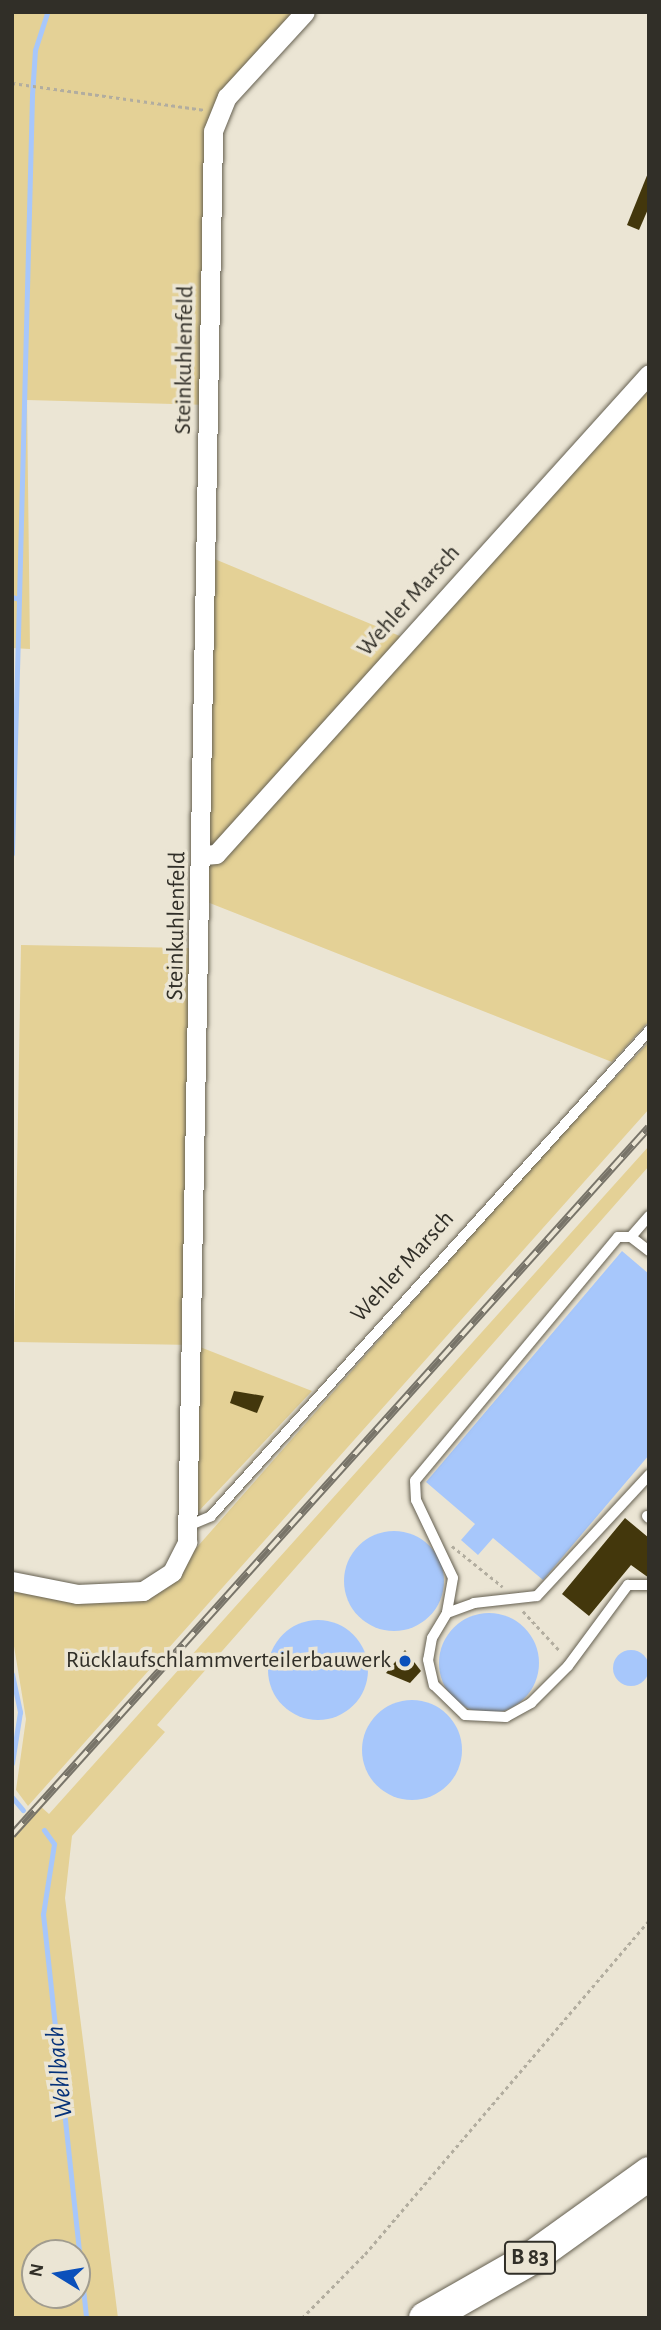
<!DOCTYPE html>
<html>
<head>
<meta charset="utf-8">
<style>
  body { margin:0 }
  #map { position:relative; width:661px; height:2330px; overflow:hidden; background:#ebe5d4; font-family:"Alegreya Sans",sans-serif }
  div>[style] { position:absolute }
  .green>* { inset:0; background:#e4d196; transform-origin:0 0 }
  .water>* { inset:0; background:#a7c7fb }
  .round { border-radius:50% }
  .stream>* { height:5px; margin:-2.5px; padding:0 2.5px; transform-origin:2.5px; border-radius:2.5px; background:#a7c7fb }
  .building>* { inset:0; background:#43370c }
  .path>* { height:2.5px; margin-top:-1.25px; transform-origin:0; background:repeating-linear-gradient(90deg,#b2ad9f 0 3.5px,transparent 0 7px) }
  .roads { filter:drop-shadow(0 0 2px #656051) drop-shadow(0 0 2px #656051) }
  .service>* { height:10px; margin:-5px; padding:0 5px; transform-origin:5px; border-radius:5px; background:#fff }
  .minor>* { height:19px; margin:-9.5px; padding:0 9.5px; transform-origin:9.5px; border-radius:9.5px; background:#fff }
  .trunk>* { height:33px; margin:-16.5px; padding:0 16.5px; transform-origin:16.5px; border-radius:16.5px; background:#fff }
  .rail>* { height:8px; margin-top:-4px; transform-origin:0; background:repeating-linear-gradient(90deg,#ebe5d4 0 16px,#787469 0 32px); box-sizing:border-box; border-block:2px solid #787469 }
  .dots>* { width:19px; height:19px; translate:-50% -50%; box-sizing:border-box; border:4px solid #ebe5d4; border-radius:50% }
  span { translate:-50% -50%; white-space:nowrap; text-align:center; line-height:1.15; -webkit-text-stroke:7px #ebe5d4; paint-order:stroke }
  .shield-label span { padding:2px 5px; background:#ebe5d4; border:2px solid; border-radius:5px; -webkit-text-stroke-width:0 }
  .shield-label { font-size:23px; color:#312f28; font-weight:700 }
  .street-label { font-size:24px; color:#312f28 }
  .poi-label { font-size:24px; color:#312f28 }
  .right { translate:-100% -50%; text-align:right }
  .water-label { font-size:26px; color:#043179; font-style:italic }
  .frame { position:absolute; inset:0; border:14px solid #312f28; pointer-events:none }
  .north { position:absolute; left:21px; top:2239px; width:70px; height:70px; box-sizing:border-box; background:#ebe5d4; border:2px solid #a19c8f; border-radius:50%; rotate:281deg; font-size:19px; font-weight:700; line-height:28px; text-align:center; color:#312f28 }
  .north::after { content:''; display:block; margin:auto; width:24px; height:32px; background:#0b50bb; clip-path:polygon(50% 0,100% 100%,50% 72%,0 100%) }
</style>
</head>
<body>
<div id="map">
  <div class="green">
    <i style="clip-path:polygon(12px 12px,305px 12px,219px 112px,210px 405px,27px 400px,30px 649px,12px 648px)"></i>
    <i style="clip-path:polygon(649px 374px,649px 1021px,612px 1062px,202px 900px,205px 555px,407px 639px)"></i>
    <i style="left:21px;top:945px;width:181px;height:397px;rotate:1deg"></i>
    <i style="clip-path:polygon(649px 1042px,649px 1109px,28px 1806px,16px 1790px,26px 1719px,12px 1634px,12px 1588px,77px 1603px,133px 1602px,155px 1595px,523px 1176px)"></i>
    <i style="clip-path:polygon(evenodd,649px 1146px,649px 1166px,157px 1725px,165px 1732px,72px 1836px,65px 1898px,118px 2318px,12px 2318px,12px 1835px,39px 1805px,49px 1814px,649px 1146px,77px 2253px,77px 2295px,35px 2295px,35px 2253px,77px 2253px)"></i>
    <i style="clip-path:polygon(200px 1347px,312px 1391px,196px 1514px)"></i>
  </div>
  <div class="water">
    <i style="clip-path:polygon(622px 1251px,649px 1274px,649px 1455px,543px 1580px,493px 1538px,478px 1555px,461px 1540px,475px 1524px,426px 1482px)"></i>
    <i class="round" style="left:344px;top:1531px;width:100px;height:100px"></i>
    <i class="round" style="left:439px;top:1613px;width:100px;height:100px"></i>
    <i class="round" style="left:268px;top:1620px;width:100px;height:100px"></i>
    <i class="round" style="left:613px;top:1650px;width:36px;height:36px"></i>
    <i class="round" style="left:362px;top:1700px;width:100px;height:100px"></i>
  </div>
  <div class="stream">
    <i style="left:12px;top:597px;width:7px;rotate:16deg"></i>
    <i style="left:19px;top:599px;width:255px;rotate:91.6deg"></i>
    <i style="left:19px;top:599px;width:504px;rotate:-88.52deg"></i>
    <i style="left:32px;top:95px;width:45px;rotate:-86.2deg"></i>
    <i style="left:35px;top:50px;width:40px;rotate:-72deg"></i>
    <i style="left:12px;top:1674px;width:39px;rotate:78deg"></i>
    <i style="left:20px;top:1712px;width:52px;rotate:98.9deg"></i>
    <i style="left:12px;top:1797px;width:17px;rotate:50deg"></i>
    <i style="left:44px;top:1830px;width:17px;rotate:54deg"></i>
    <i style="left:54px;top:1844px;width:71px;rotate:98.9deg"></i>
    <i style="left:43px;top:1914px;width:406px;rotate:83.9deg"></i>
  </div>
  <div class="building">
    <i style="clip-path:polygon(648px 173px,649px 207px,639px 230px,627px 225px)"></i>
    <i style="clip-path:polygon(234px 1391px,264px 1396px,257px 1413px,230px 1403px)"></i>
    <i style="clip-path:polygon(625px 1518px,649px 1538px,649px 1578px,631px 1565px,589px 1616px,562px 1594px)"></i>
    <i style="clip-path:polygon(405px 1650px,421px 1671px,410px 1683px,386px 1673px)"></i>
  </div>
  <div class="path">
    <i style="left:12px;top:83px;width:193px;rotate:8deg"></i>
    <i style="left:452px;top:1546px;width:65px;rotate:38.8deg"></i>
    <i style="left:523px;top:1611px;width:56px;rotate:47.2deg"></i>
    <i style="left:302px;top:2318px;width:90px;rotate:-45.5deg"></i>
    <i style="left:365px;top:2254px;width:438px;rotate:-49.6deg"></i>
  </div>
  <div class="roads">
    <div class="service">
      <i style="left:649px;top:1216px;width:28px;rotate:131deg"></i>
      <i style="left:631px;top:1237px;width:23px;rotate:38deg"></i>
      <i style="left:631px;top:1237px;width:13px;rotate:180deg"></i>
      <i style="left:618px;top:1237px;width:317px;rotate:129.8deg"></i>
      <i style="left:415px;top:1481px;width:19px;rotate:87deg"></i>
      <i style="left:416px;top:1500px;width:86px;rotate:64.6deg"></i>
      <i style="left:453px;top:1578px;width:36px;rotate:100deg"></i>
      <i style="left:447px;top:1613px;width:29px;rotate:121deg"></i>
      <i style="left:432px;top:1638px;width:22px;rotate:100deg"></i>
      <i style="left:428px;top:1660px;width:26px;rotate:77deg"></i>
      <i style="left:434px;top:1685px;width:43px;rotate:44.1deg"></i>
      <i style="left:465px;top:1715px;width:41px;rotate:2.8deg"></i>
      <i style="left:506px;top:1717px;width:29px;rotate:-29deg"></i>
      <i style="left:531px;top:1703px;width:52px;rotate:-45deg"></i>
      <i style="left:568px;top:1666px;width:101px;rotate:-53.5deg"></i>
      <i style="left:628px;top:1585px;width:21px"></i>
      <i style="left:647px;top:1516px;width:3px;rotate:45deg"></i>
      <i style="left:188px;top:1526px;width:25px;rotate:-23deg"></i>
      <i style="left:211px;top:1516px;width:654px;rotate:-47.92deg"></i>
      <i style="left:447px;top:1613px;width:29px;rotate:-20deg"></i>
      <i style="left:474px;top:1603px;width:63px;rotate:-6.3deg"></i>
      <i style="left:537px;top:1596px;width:165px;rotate:-47.2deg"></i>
    </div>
    <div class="minor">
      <i style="left:204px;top:855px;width:12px;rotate:-5deg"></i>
      <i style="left:216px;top:854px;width:646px;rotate:-47.95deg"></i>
      <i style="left:12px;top:1581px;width:66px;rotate:11.3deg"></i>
      <i style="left:77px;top:1594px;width:66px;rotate:-2.6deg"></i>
      <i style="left:143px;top:1591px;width:35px;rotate:-33deg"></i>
      <i style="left:172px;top:1572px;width:34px;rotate:-63deg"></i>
      <i style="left:187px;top:1542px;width:1411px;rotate:-88.94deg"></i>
      <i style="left:213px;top:131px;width:37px;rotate:-68deg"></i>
      <i style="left:227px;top:97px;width:115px;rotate:-47.5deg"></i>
    </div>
    <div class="trunk">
      <i style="left:425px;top:2318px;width:123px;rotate:-29.7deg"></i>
      <i style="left:532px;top:2257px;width:144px;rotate:-35.7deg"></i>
    </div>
  </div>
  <div class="rail">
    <i style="left:12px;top:1835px;width:952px;rotate:-48.02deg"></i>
  </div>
  <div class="dots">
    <i style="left:405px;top:1661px;background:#0b50bb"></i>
  </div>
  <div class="shield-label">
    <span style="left:530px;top:2258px">B 83</span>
  </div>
  <div class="street-label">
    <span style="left:185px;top:360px;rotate:-89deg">Steinkuhlenfeld</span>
    <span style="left:409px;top:601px;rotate:-48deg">Wehler Marsch</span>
    <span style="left:177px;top:926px;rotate:-89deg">Steinkuhlenfeld</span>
    <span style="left:403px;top:1267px;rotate:-48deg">Wehler Marsch</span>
  </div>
  <div class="poi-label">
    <span class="right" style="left:391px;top:1661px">Rücklaufschlammverteilerbauwerk</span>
  </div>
  <div class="water-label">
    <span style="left:60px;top:2072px;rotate:-96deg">Wehlbach</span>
  </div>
  <div class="frame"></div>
  <div class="north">N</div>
</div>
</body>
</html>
